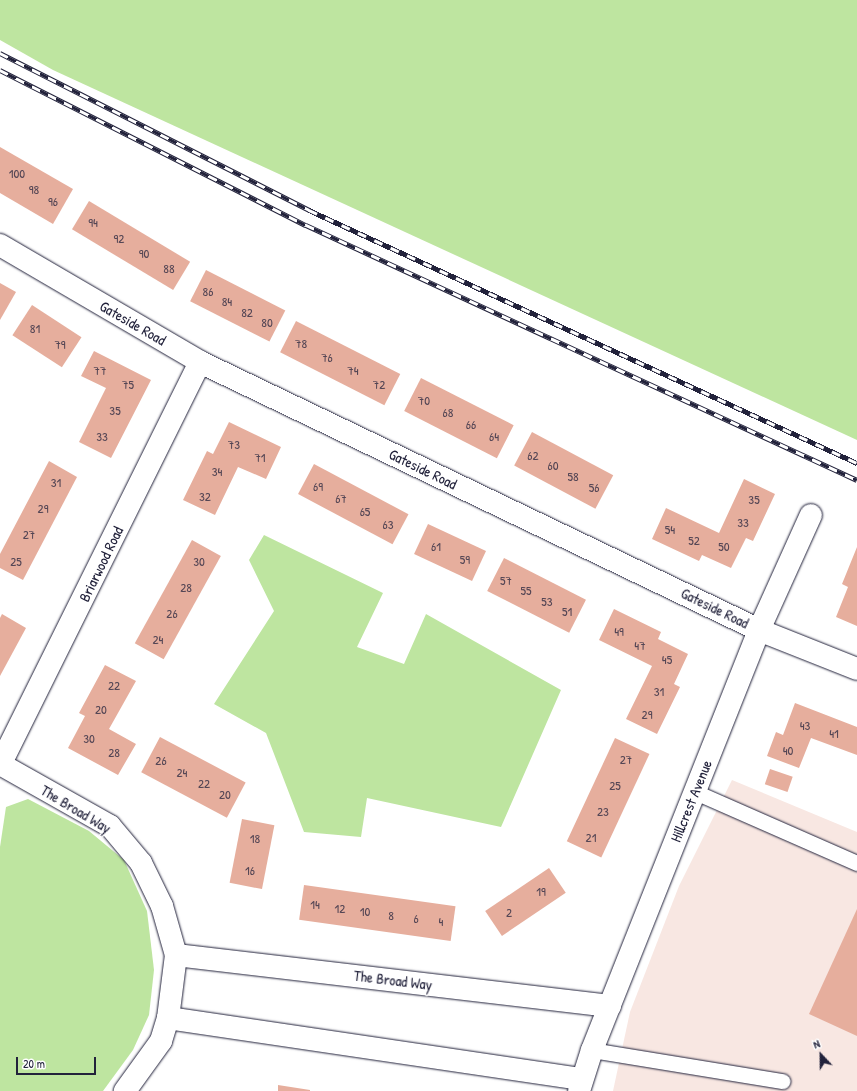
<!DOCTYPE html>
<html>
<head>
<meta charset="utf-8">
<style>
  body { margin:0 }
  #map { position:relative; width:857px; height:1091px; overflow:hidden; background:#fff; font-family:"Patrick Hand",sans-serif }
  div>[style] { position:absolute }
  .built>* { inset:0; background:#f8e7e2 }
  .green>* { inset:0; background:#bee5a0 }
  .building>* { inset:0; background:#e6ae9d; transform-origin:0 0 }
  .roads { filter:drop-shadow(0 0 1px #22223b) drop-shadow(0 0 1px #22223b) }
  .lane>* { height:15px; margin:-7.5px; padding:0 7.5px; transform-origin:7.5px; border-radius:7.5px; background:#fff }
  .street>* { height:22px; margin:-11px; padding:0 11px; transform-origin:11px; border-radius:11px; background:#fff }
  .rail>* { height:4.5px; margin-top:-2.25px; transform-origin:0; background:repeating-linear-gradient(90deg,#fff 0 9px,#22223b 0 18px); box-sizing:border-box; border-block:1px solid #22223b }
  span { translate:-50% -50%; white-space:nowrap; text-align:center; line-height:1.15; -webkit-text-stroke:3px #fff; paint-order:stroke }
  .number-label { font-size:13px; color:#534554 }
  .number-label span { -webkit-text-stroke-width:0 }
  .street-label { font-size:15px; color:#22223b }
  .north { position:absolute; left:801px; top:1035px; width:40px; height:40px; -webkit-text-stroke:3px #fff; paint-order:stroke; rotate:338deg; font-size:11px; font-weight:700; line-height:16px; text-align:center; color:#22223b }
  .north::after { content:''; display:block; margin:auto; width:14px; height:18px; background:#22223b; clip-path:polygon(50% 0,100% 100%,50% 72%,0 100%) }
  .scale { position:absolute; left:16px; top:1057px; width:80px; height:18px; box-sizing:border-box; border:2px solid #22223b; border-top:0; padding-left:5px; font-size:12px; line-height:14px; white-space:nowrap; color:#22223b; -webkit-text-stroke:3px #fff; paint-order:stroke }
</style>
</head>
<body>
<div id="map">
  <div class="built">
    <i style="clip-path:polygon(732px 780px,857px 832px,857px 1091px,613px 1091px,630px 1012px,679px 886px)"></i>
  </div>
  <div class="green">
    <i style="clip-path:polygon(0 0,857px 0,857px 440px,53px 70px,0 40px)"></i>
    <i style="clip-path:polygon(264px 535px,383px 593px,357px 647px,404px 664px,426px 614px,561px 690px,501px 827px,367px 798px,361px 837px,304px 832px,266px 733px,214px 704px,274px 611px,249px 560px)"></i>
    <i style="clip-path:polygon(28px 799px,89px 831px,124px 860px,147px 911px,154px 970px,149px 1015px,133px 1050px,103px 1091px,0 1091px,0 847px,6px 807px)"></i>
  </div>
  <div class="building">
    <i style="clip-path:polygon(0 147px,73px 189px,53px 224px,0 193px)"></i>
    <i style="left:89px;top:201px;width:118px;height:33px;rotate:31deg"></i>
    <i style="left:206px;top:270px;width:89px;height:35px;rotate:27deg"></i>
    <i style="clip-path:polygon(0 283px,16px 292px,0 320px)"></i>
    <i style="left:32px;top:305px;width:59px;height:36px;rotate:33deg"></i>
    <i style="left:296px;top:321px;width:117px;height:35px;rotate:27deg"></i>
    <i style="clip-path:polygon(94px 351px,151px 380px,111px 458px,79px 442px,106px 388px,81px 376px)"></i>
    <i style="left:421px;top:378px;width:104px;height:37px;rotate:27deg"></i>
    <i style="clip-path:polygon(229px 422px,281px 447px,266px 479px,238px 467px,215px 515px,183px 500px,207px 451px,213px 454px)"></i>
    <i style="left:532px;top:432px;width:92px;height:38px;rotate:28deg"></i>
    <i style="clip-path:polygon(49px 461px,77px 477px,23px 580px,0 568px,0 554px)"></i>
    <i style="left:314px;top:464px;width:107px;height:34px;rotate:28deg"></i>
    <i style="clip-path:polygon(744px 479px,775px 494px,753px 541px,746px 538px,731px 568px,702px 555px,699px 561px,652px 539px,666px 508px,719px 533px)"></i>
    <i style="left:428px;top:524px;width:64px;height:33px;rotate:25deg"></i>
    <i style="left:192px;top:540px;width:33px;height:118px;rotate:29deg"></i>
    <i style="clip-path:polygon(857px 547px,857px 626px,836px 617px,848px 587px,842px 584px)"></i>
    <i style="left:504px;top:558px;width:92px;height:37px;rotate:27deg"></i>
    <i style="clip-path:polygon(614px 609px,661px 632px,658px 639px,688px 654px,674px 684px,680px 687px,657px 734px,626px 719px,652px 666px,599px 640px)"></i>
    <i style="clip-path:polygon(2px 614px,26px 628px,0 676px,0 618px)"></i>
    <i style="clip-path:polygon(105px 665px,136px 681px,109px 729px,136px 744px,118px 775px,68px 748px,85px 716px,79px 713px)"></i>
    <i style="clip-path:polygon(795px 703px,857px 727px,857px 755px,811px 738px,799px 768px,767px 756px,776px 732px,783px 735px)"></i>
    <i style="left:160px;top:737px;width:97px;height:40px;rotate:28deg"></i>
    <i style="left:615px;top:738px;width:38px;height:114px;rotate:25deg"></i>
    <i style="left:770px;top:769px;width:24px;height:16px;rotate:19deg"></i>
    <i style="left:242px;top:819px;width:33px;height:65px;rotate:11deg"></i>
    <i style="left:549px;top:868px;width:30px;height:77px;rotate:56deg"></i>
    <i style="left:304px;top:885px;width:153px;height:35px;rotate:8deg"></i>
    <i style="clip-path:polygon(857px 909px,857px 1036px,809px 1014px)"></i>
    <i style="clip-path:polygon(278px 1085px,310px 1090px,310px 1091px,278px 1091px)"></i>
  </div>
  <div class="roads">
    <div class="lane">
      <i style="left:695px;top:792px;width:177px;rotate:23.7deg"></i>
      <i style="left:592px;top:1050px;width:193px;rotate:9.3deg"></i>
    </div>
    <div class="street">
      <i style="left:0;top:245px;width:232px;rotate:30.3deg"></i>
      <i style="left:200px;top:362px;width:620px;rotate:25.61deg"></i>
      <i style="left:759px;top:630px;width:105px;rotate:21.7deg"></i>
      <i style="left:0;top:764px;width:126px;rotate:29.4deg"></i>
      <i style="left:110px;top:826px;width:48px;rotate:50deg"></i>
      <i style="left:141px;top:863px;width:48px;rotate:64deg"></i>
      <i style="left:162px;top:906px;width:51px;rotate:74.1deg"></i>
      <i style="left:176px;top:955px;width:64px;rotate:97.2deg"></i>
      <i style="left:168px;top:1018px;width:24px;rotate:107deg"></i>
      <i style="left:161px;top:1041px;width:62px;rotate:125.8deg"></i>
      <i style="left:0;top:765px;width:450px;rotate:-63.6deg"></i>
      <i style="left:176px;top:955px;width:437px;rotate:6.7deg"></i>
      <i style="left:168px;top:1018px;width:418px;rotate:8.4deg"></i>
      <i style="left:579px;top:1091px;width:43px;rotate:-72.4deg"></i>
      <i style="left:592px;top:1050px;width:452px;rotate:-68.3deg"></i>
      <i style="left:759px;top:630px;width:126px;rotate:-65.7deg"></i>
    </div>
  </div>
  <div class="rail">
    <i style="left:0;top:53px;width:347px;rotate:26.9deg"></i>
    <i style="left:309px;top:210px;width:604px;rotate:24.78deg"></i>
    <i style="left:0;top:70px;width:343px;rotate:26.9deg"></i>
    <i style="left:306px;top:225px;width:607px;rotate:24.83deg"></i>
  </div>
  <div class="number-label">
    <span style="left:17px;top:173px">100</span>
    <span style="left:34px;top:189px">98</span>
    <span style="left:53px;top:201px">96</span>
    <span style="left:93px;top:222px">94</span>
    <span style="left:119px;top:238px">92</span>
    <span style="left:144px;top:253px">90</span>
    <span style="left:169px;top:268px">88</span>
    <span style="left:208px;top:291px">86</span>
    <span style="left:227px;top:301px">84</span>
    <span style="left:247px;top:312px">82</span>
    <span style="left:267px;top:322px">80</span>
    <span style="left:35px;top:328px">81</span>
    <span style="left:301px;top:343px">78</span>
    <span style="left:60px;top:344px">79</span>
    <span style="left:327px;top:357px">76</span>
    <span style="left:100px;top:370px">77</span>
    <span style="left:353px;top:370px">74</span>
    <span style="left:128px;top:384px">75</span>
    <span style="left:379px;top:384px">72</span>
    <span style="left:424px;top:400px">70</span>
    <span style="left:115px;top:410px">35</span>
    <span style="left:448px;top:412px">68</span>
    <span style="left:471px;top:424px">66</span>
    <span style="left:102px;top:436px">33</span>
    <span style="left:494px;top:436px">64</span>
    <span style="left:234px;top:444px">73</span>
    <span style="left:533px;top:455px">62</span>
    <span style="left:260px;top:457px">71</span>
    <span style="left:553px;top:465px">60</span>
    <span style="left:217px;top:471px">34</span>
    <span style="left:573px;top:476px">58</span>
    <span style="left:56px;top:482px">31</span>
    <span style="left:318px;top:486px">69</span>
    <span style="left:594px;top:487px">56</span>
    <span style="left:205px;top:496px">32</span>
    <span style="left:341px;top:498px">67</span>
    <span style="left:754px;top:499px">35</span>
    <span style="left:43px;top:508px">29</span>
    <span style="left:365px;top:511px">65</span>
    <span style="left:743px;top:522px">33</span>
    <span style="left:388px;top:524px">63</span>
    <span style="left:670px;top:529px">54</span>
    <span style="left:29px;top:534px">27</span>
    <span style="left:694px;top:540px">52</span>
    <span style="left:436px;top:546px">61</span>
    <span style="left:724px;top:546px">50</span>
    <span style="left:465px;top:559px">59</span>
    <span style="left:16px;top:561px">25</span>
    <span style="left:199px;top:561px">30</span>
    <span style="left:506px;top:580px">57</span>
    <span style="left:186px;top:587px">28</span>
    <span style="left:526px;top:590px">55</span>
    <span style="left:547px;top:601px">53</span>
    <span style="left:567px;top:611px">51</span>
    <span style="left:172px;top:613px">26</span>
    <span style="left:619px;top:631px">49</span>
    <span style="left:158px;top:639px">24</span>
    <span style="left:640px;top:645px">47</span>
    <span style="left:667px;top:659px">45</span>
    <span style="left:114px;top:685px">22</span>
    <span style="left:659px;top:691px">31</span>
    <span style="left:101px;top:709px">20</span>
    <span style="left:647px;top:714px">29</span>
    <span style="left:805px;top:725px">43</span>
    <span style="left:834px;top:733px">41</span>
    <span style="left:89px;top:738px">30</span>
    <span style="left:788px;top:750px">40</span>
    <span style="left:114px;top:752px">28</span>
    <span style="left:626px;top:759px">27</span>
    <span style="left:161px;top:760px">26</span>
    <span style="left:182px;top:772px">24</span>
    <span style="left:204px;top:783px">22</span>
    <span style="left:615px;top:785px">25</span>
    <span style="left:225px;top:794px">20</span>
    <span style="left:603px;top:811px">23</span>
    <span style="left:591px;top:837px">21</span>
    <span style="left:255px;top:838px">18</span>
    <span style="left:250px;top:870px">16</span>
    <span style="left:541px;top:891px">19</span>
    <span style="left:315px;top:904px">14</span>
    <span style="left:340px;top:908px">12</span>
    <span style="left:365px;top:911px">10</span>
    <span style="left:509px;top:912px">2</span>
    <span style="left:391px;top:915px">8</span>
    <span style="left:416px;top:918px">6</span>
    <span style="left:441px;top:921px">4</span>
  </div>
  <div class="street-label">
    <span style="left:133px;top:323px;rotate:30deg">Gateside Road</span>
    <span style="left:423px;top:469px;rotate:26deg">Gateside Road</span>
    <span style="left:101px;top:564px;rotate:-64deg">Briarwood Road</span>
    <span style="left:715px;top:608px;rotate:26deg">Gateside Road</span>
    <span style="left:691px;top:801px;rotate:-68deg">Hillcrest Avenue</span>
    <span style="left:76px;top:809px;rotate:31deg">The Broad Way</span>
    <span style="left:393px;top:980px;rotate:7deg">The Broad Way</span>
  </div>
  <div class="north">N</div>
  <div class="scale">20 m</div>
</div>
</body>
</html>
